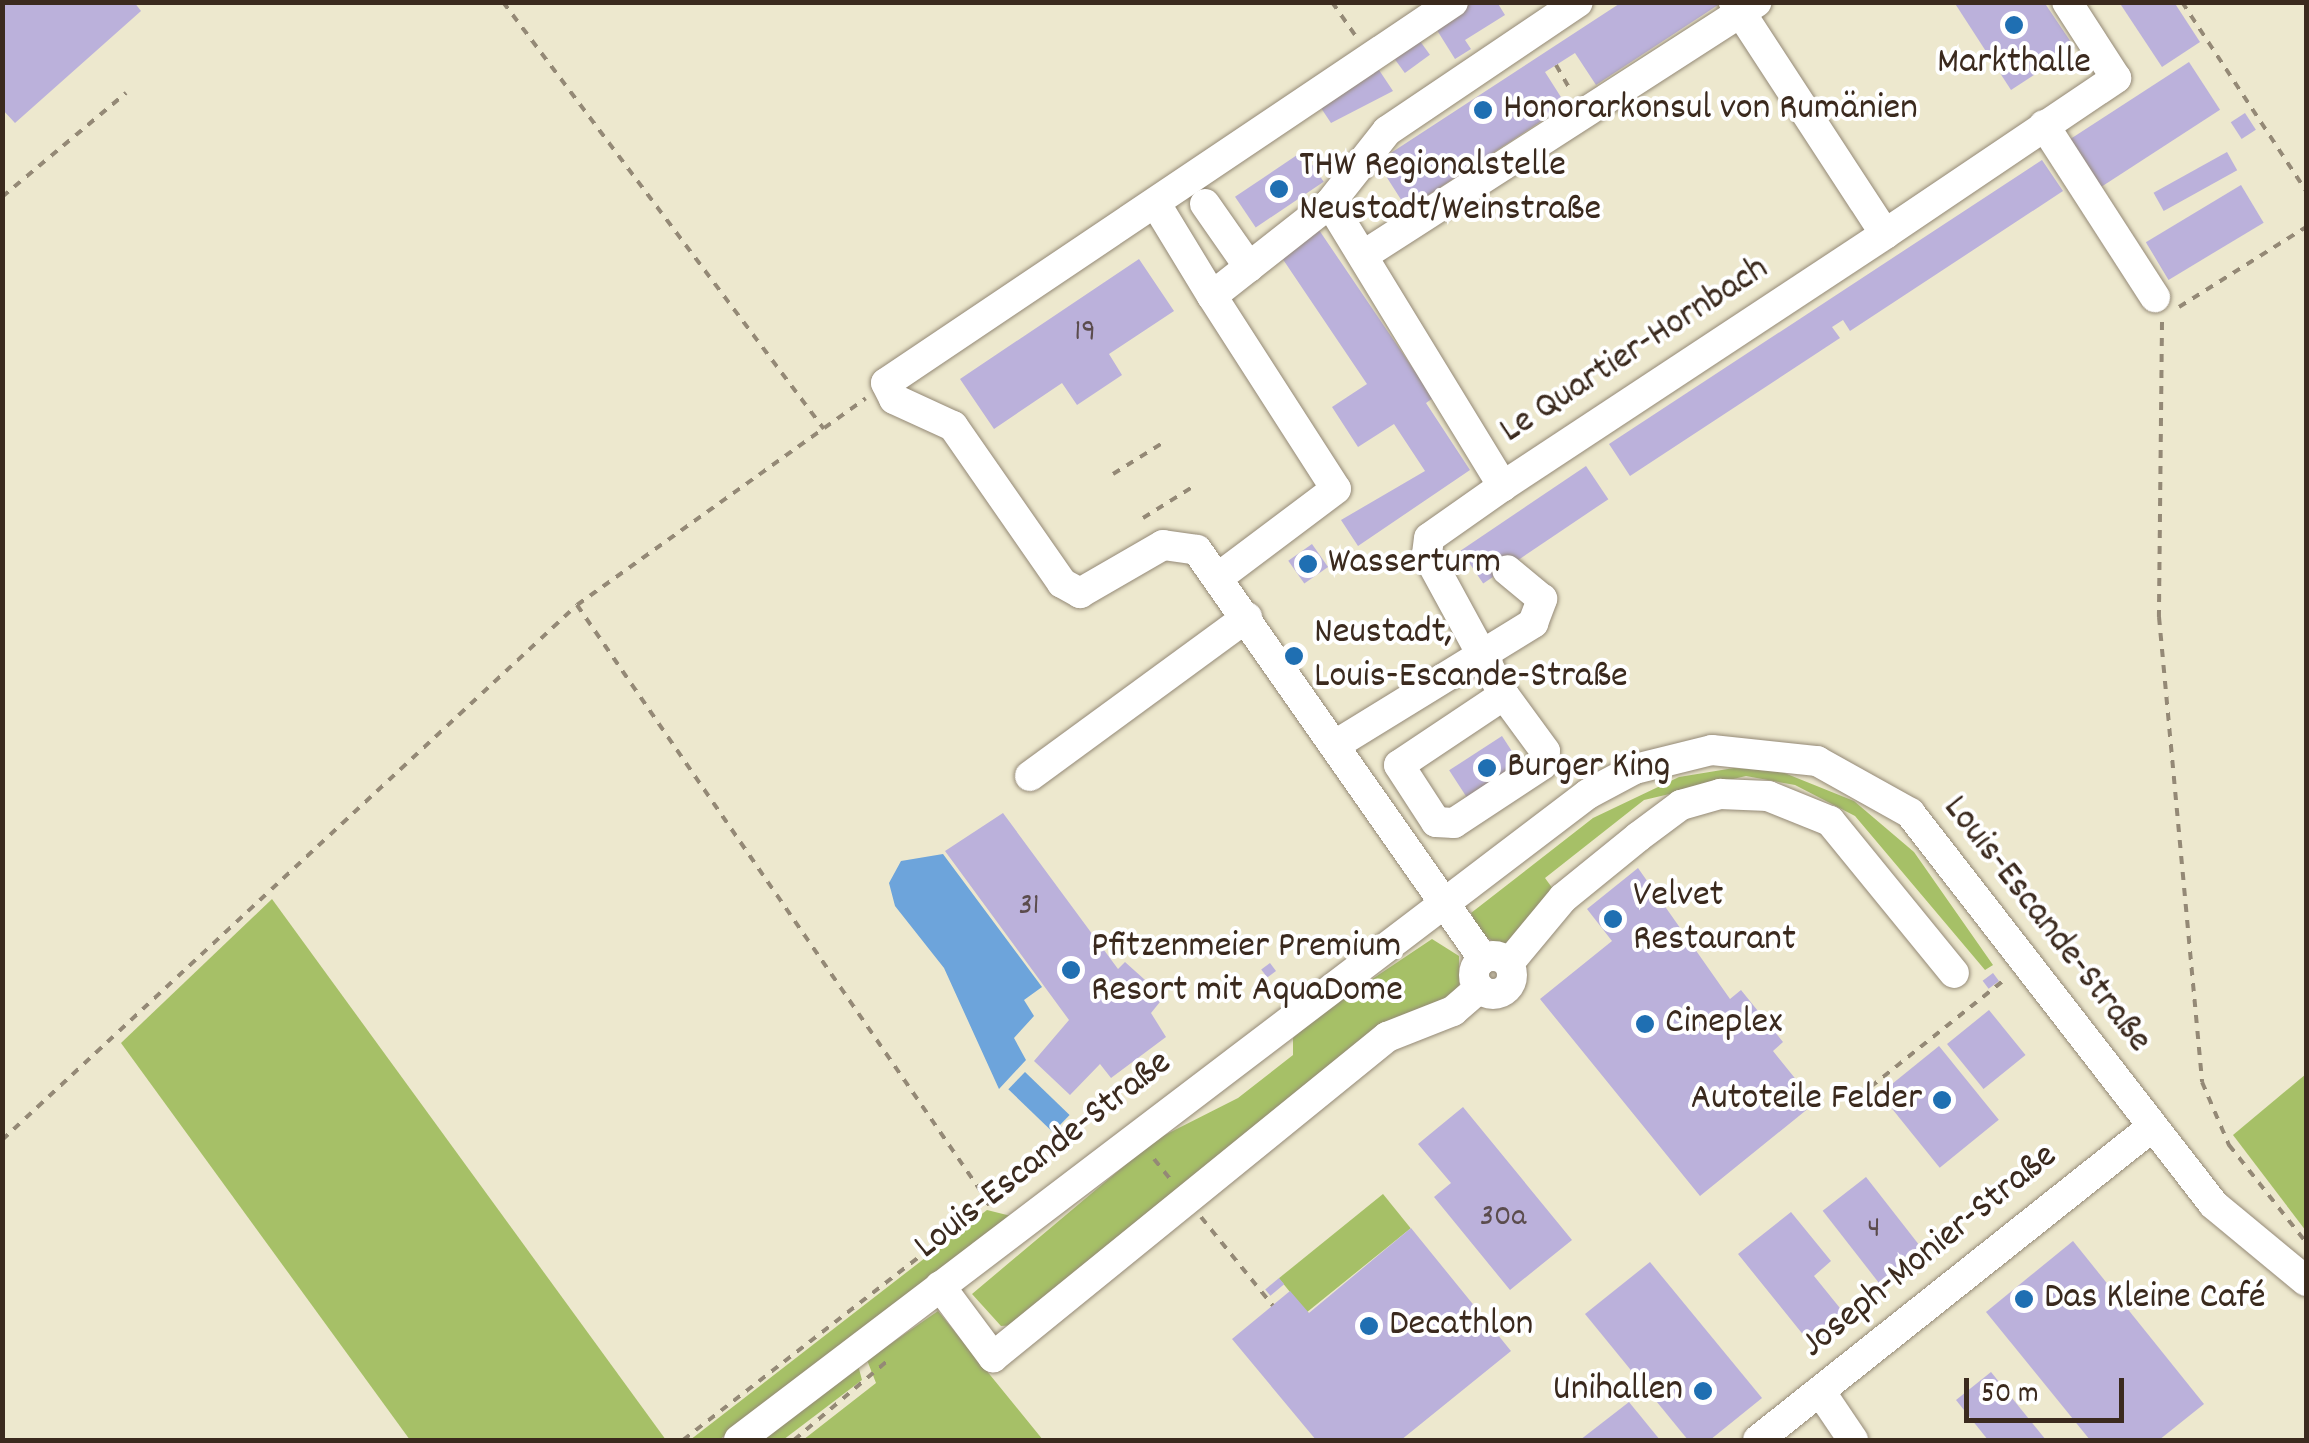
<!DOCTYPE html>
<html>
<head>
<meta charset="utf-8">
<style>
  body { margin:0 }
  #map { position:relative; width:2309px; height:1443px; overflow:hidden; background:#ede8ce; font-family:Dekko,sans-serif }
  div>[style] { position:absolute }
  .green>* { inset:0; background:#a6c067; transform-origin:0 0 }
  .water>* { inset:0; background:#6da4db; transform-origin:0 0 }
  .building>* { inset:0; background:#bbb1db; transform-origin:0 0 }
  .path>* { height:4px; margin-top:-2px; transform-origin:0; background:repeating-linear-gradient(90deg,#948976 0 8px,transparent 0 16px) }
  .roads { filter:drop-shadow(0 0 2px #948976) drop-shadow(0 0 2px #948976) }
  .minor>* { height:30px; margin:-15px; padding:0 15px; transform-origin:15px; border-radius:15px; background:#fff }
  .minor>.ring { margin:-15px; padding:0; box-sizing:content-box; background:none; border:30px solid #fff; border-radius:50% }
  .dots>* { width:28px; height:28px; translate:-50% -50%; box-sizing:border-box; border:5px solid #fff; border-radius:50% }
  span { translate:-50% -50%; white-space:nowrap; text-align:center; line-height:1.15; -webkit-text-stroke:8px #fff; paint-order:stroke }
  .number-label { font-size:32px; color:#5b4c4d }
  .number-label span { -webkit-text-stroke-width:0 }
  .poi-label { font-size:38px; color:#3b2a1e }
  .left { translate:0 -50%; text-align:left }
  .right { translate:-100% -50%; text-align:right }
  .street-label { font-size:38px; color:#3b2a1e }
  .frame { position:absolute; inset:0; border:5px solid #3b2a1e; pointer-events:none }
  .scale { position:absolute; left:1964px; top:1378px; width:160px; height:45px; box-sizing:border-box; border:5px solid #3b2a1e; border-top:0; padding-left:12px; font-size:30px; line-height:35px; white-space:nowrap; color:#3b2a1e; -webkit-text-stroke:8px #fff; paint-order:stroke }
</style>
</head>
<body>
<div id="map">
  <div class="green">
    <i style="clip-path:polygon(1734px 768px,1782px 772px,1854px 801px,1914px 852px,1993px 965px,1985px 970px,1855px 816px,1795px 785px,1746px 776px,1644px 800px,1545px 878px,1553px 889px,1506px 949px,1481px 934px,1471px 913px,1593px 818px,1679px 777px)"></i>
    <i style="clip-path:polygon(272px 899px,666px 1440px,410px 1440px,121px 1043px)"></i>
    <i style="clip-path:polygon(1432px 939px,1459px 956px,1459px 986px,1446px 999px,1016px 1325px,1001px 1326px,972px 1294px,1155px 1140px,1238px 1098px,1293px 1055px,1293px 1038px,1323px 1012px)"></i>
    <i style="clip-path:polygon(2306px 1074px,2306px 1231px,2233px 1135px)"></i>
    <i style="left:1383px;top:1194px;width:44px;height:134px;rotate:51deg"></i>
    <i style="clip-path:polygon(987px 1210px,1011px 1216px,719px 1440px,690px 1440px)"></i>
    <i style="clip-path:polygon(938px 1311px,1043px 1440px,803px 1440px,876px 1383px,867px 1360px)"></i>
    <i style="clip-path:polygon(858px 1365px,862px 1380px,783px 1440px,759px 1440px)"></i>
  </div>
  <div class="water">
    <i style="clip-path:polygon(943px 854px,1042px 987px,1024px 1000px,1034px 1016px,1014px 1038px,1026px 1060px,999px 1089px,944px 968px,895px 906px,889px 883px,901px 861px)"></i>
    <i style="left:1025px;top:1072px;width:62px;height:24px;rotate:44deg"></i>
  </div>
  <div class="building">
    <i style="clip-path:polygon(2px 2px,134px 2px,141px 11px,15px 123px,2px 109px)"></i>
    <i style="clip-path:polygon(1473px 2px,1497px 2px,1505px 15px,1465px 40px,1471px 49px,1455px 59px,1435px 27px)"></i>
    <i style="clip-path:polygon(1622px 2px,1718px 5px,1596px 85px,1575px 53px,1545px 72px,1566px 105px,1407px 209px,1377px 162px)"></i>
    <i style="clip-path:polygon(1954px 2px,2044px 2px,2075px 48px,2011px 90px)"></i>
    <i style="clip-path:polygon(2119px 2px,2174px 2px,2200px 42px,2162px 67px)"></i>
    <i style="left:1417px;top:37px;width:22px;height:31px;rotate:54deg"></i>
    <i style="left:2189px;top:62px;width:57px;height:152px;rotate:57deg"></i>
    <i style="clip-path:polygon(1375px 64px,1393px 91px,1331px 123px,1319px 105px)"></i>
    <i style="left:2245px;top:113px;width:20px;height:17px;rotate:57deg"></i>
    <i style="left:1303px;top:151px;width:37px;height:82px;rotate:56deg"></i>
    <i style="left:2227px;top:152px;width:21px;height:84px;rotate:61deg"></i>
    <i style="clip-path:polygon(2042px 160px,2063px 191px,1850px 331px,1843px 320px,1832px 327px,1840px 338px,1630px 476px,1609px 444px)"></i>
    <i style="left:2241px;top:185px;width:44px;height:111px;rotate:59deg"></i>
    <i style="clip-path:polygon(1319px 230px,1433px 398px,1426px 403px,1470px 470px,1358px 546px,1341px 520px,1425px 471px,1394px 424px,1358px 447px,1332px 407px,1367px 384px,1280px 255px)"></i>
    <i style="clip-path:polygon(1139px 259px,1174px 311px,1109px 354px,1122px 375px,1077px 405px,1062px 383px,994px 429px,960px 379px)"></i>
    <i style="left:1586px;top:466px;width:40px;height:151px;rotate:56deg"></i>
    <i style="left:1312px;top:544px;width:28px;height:29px;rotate:55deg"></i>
    <i style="left:1502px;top:736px;width:37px;height:63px;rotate:57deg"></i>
    <i style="clip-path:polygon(1003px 813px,1118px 969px,1125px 962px,1164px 997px,1151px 1013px,1166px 1037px,1111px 1078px,1100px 1064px,1070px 1095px,1034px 1061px,1069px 1020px,945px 851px)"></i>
    <i style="clip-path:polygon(1638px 868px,1730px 999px,1741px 990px,1783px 1042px,1773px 1051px,1815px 1103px,1700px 1196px,1540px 999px,1612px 941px,1587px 909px)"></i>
    <i style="left:1270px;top:963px;width:10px;height:11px;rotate:53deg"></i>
    <i style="left:1993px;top:973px;width:10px;height:13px;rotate:53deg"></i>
    <i style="left:1989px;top:1010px;width:58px;height:54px;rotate:51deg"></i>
    <i style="left:1939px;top:1046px;width:95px;height:76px;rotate:51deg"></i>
    <i style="clip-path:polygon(1463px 1107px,1572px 1240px,1510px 1290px,1434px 1197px,1451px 1183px,1418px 1144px)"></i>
    <i style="left:1866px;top:1177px;width:93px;height:55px;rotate:52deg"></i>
    <i style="clip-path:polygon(1791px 1212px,1831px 1261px,1814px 1276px,1848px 1318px,1813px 1347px,1738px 1254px)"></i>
    <i style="clip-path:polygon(1411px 1228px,1511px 1351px,1401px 1440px,1316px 1440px,1232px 1339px,1290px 1291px,1309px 1313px)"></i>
    <i style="clip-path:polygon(2073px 1241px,2204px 1404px,2159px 1440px,2090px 1440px,1986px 1312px)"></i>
    <i style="clip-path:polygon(1650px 1262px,1762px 1398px,1710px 1440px,1688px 1440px,1585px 1314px)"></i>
    <i style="left:1279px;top:1278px;width:8px;height:18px;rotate:50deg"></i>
    <i style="clip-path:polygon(1991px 1372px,2046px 1440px,1988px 1440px,1956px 1400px)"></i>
    <i style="clip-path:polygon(1629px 1402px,1660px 1440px,1580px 1440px)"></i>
  </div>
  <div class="path">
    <i style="left:503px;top:2px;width:534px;rotate:53.07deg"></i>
    <i style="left:1332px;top:2px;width:40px;rotate:55.1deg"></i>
    <i style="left:2182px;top:2px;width:226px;rotate:56.7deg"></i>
    <i style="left:1556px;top:65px;width:30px;rotate:60deg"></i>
    <i style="left:2px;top:197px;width:162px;rotate:-40deg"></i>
    <i style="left:2179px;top:307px;width:150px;rotate:-32.2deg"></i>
    <i style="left:2162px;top:322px;width:295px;rotate:90.6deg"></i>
    <i style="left:2159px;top:617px;width:467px;rotate:84.7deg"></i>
    <i style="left:2202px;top:1082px;width:69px;rotate:66.8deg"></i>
    <i style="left:2229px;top:1145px;width:124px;rotate:51.6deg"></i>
    <i style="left:1113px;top:474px;width:60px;rotate:-32.1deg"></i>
    <i style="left:1143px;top:518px;width:60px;rotate:-32.1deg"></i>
    <i style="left:577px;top:605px;width:726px;rotate:55.43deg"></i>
    <i style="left:989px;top:1203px;width:14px;rotate:12deg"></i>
    <i style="left:1858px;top:1097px;width:187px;rotate:-38.7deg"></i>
    <i style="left:2px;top:1140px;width:785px;rotate:-42.94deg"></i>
    <i style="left:577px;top:605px;width:355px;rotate:-35.6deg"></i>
    <i style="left:1154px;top:1159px;width:26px;rotate:51deg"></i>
    <i style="left:1201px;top:1217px;width:114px;rotate:51deg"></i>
    <i style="left:683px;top:1440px;width:387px;rotate:-37.8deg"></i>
    <i style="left:794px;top:1440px;width:121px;rotate:-40.3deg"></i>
  </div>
  <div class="roads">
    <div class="minor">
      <i style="left:1453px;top:2px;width:683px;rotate:146.1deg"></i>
      <i style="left:886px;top:383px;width:18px;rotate:63deg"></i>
      <i style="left:894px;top:399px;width:65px;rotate:24.6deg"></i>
      <i style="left:953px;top:426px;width:191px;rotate:55.2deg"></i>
      <i style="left:1062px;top:583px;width:21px;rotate:29deg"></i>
      <i style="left:1080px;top:593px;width:96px;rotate:-30deg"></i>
      <i style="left:1163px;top:545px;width:34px;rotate:8deg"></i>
      <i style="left:1197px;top:550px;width:499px;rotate:55deg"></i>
      <i style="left:2044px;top:125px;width:205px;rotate:57.2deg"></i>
      <i style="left:1330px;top:203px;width:332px;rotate:58.6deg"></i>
      <i style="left:1503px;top:486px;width:458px;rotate:-33.4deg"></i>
      <i style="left:1885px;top:234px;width:277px;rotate:-123.1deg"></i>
      <i style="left:1156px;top:204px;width:108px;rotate:58.7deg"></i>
      <i style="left:1212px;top:296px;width:150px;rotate:-38.2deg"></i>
      <i style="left:1330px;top:203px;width:92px;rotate:-51.6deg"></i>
      <i style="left:1387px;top:131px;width:230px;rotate:-34deg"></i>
      <i style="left:1205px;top:204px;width:77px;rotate:55.1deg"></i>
      <i style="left:1885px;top:234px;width:279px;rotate:-34deg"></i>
      <i style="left:2116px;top:78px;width:90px;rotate:-122.8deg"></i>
      <i style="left:1364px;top:255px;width:467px;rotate:-32.8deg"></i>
      <i style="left:1212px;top:296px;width:229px;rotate:57.3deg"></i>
      <i style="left:1336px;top:489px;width:146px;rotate:143.1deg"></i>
      <i style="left:1503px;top:486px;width:90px;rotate:144.9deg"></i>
      <i style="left:1429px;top:538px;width:16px;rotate:97deg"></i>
      <i style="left:1427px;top:554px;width:161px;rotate:61.4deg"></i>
      <i style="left:1504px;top:695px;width:126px;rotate:146.3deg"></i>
      <i style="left:1399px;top:765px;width:68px;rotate:57deg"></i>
      <i style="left:1436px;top:822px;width:18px;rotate:3deg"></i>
      <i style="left:1454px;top:823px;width:105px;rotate:-33.4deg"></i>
      <i style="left:1542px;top:765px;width:14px;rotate:-78deg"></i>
      <i style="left:1545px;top:751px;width:69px;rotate:-126.2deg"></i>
      <i style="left:1335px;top:745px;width:233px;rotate:-31.6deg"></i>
      <i style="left:1533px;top:623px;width:26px;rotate:-69deg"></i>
      <i style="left:1542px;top:599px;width:45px;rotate:-140.4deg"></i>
      <i style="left:1030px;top:776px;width:269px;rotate:-36.2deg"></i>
      <i class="ring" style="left:1474px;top:956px;width:8px;height:8px"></i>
      <i style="left:1509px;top:963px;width:85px;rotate:-50.3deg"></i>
      <i style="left:1563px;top:898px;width:97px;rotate:-39.1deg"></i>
      <i style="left:1638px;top:837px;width:54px;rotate:-36.7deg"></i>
      <i style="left:1681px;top:805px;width:41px;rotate:-15.8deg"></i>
      <i style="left:1720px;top:794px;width:48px;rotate:2.4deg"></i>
      <i style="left:1768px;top:796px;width:67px;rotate:22deg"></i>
      <i style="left:1830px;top:821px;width:196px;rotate:50.8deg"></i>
      <i style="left:940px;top:1286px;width:89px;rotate:53.3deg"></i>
      <i style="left:993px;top:1357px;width:508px;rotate:-39.08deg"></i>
      <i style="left:1387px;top:1037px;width:71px;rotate:-21.5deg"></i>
      <i style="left:1453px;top:1011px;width:35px;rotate:-41deg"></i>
      <i style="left:1820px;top:1391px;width:59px;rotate:56deg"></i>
      <i style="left:739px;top:1440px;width:1067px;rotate:-37.27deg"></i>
      <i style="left:1588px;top:794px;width:53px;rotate:-28deg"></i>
      <i style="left:1635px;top:769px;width:79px;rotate:-13.9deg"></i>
      <i style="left:1712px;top:750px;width:106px;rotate:6deg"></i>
      <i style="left:1817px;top:761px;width:107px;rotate:29.2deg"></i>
      <i style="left:1910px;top:813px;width:495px;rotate:52.2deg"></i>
      <i style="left:2213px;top:1204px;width:121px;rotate:39.6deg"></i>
      <i style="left:1758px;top:1440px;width:503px;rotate:-38.46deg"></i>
    </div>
  </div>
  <div class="dots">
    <i style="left:2014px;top:25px;background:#1f6fb2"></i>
    <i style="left:1483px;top:110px;background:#1f6fb2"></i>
    <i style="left:1279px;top:189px;background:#1f6fb2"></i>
    <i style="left:1308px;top:564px;background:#1f6fb2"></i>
    <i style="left:1294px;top:656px;background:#1f6fb2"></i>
    <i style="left:1487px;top:768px;background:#1f6fb2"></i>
    <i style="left:1613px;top:919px;background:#1f6fb2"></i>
    <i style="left:1071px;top:970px;background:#1f6fb2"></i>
    <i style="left:1645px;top:1024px;background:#1f6fb2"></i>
    <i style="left:1942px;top:1100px;background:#1f6fb2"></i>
    <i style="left:2024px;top:1299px;background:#1f6fb2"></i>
    <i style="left:1369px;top:1326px;background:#1f6fb2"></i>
    <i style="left:1703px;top:1391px;background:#1f6fb2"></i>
  </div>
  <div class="number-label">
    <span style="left:1085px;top:333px">19</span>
    <span style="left:1029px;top:907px">31</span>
    <span style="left:1503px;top:1218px">30a</span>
    <span style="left:1874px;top:1230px">4</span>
  </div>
  <div class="poi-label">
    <span style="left:2014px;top:64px">Markthalle</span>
    <span class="left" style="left:1503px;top:110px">Honorarkonsul von Rumänien</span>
    <span class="left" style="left:1299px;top:189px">THW Regionalstelle<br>Neustadt/Weinstraße</span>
    <span class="left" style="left:1328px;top:564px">Wasserturm</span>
    <span class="left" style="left:1314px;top:656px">Neustadt,<br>Louis-Escande-Straße</span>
    <span class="left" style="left:1507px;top:768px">Burger King</span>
    <span class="left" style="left:1633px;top:919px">Velvet<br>Restaurant</span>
    <span class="left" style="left:1091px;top:970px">Pfitzenmeier Premium<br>Resort mit AquaDome</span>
    <span class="left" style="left:1665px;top:1024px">Cineplex</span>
    <span class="right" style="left:1922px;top:1100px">Autoteile Felder</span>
    <span class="left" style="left:2044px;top:1299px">Das Kleine Café</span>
    <span class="left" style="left:1389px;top:1326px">Decathlon</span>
    <span class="right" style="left:1683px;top:1391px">Unihallen</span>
  </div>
  <div class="street-label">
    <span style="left:1635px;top:351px;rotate:-33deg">Le Quartier-Hornbach</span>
    <span style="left:2046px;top:925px;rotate:52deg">Louis-Escande-Straße</span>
    <span style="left:1044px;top:1156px;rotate:-38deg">Louis-Escande-Straße</span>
    <span style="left:1930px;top:1252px;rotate:-39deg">Joseph-Monier-Straße</span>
  </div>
  <div class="frame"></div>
  <div class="scale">50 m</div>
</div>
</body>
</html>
